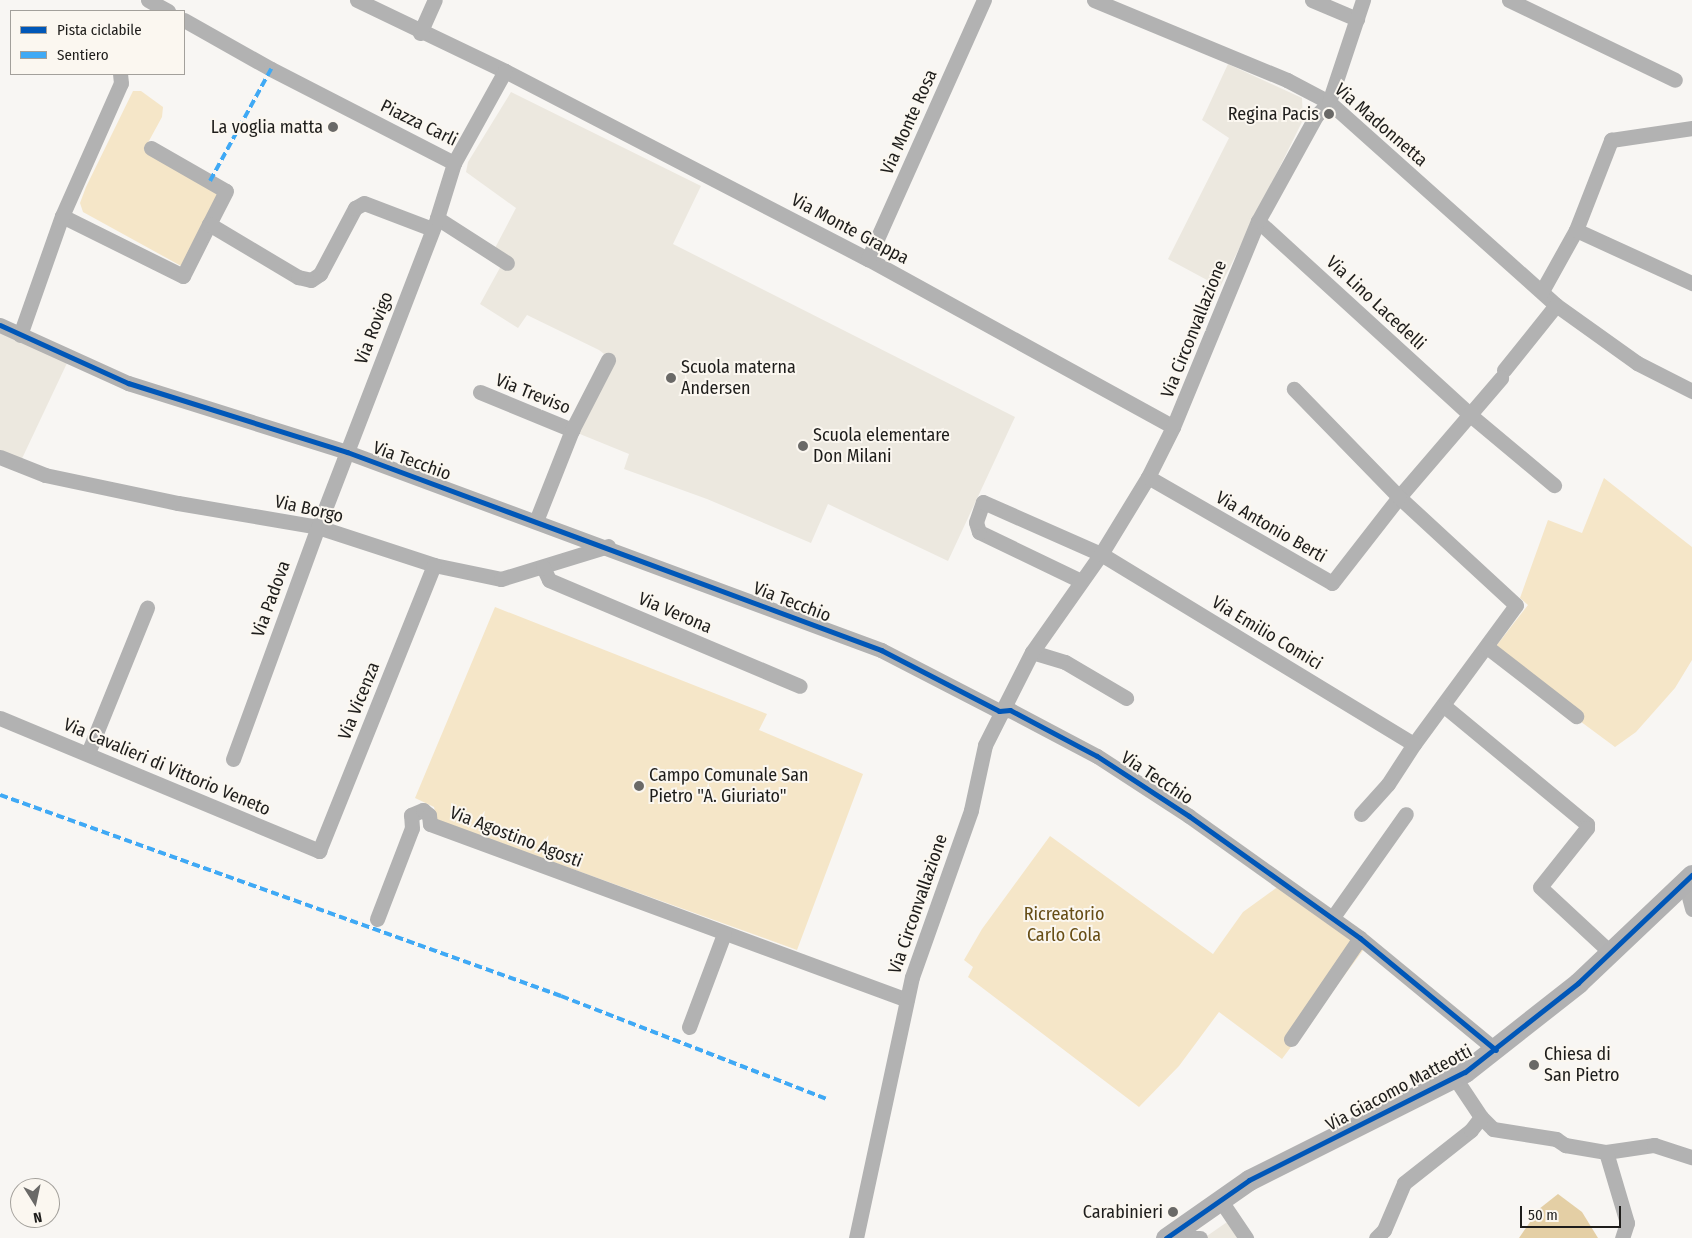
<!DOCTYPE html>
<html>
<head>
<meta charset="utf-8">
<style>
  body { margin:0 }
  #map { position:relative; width:1692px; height:1238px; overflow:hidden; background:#f8f6f3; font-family:"Fira Sans Condensed",sans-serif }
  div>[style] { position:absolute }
  .built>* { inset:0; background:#ece8df }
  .green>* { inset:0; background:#f5e6c8 }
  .forest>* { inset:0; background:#e4cfa5 }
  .street>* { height:15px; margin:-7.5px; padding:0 7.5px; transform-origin:7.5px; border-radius:7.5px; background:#b2b2b2 }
  .secondary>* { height:21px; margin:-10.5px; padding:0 10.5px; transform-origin:10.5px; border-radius:10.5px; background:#b1b1b2 }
  .quiet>* { height:4px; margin-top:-2px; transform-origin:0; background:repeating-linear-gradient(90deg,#3fa9f5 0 8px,transparent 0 12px) }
  .cycleway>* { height:5px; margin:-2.5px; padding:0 2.5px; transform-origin:2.5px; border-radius:2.5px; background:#0057b8 }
  .dots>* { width:14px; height:14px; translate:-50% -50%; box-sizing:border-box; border:2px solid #fbf7f0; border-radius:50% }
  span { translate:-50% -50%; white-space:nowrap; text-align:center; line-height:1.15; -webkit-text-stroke:4px #fbf7f0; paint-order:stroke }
  .poi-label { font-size:18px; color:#1e1d1b }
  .right { translate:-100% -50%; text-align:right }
  .left { translate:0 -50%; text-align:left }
  .street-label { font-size:18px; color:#1e1d1b }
  .park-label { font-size:18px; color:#664d15 }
  .legend { position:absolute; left:10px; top:10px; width:175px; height:65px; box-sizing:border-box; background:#fbf7f0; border:1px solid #a3a09b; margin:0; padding:6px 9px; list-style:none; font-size:15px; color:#1e1d1b }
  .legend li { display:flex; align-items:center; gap:10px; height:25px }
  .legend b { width:25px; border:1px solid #a3a09b }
  .north { position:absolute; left:10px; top:1178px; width:50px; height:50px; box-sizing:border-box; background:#fbf7f0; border:1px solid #a3a09b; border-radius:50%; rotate:170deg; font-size:14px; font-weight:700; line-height:20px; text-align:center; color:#1e1d1b }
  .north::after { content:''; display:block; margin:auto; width:18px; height:22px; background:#6a6967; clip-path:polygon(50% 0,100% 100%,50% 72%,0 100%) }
  .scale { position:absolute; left:1520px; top:1206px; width:101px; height:22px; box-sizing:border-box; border:2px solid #1e1d1b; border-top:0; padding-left:6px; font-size:15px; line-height:18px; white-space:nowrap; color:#1e1d1b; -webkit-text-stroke:4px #fbf7f0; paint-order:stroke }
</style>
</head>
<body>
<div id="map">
  <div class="built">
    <i style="clip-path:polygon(1228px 64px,1302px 98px,1303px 120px,1220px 287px,1168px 259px,1229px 138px,1202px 120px)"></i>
    <i style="clip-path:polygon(511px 92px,701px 186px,673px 244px,1015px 417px,948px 561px,828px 504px,811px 543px,707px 499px,624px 469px,629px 454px,575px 432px,612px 360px,599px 350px,527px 315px,518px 328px,480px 304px,502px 264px,495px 248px,516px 208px,466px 172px,468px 162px)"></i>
    <i style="clip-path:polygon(0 330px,68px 361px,18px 467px,0 463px)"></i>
    <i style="clip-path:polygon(1230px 1220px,1243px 1238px,1204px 1238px)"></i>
  </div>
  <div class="green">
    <i style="clip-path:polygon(133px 91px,141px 91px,163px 107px,162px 117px,144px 150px,217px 191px,219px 198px,183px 267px,83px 212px,80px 203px,86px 187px)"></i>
    <i style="clip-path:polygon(1604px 478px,1692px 547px,1692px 660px,1675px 688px,1636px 732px,1615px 747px,1534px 687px,1493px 650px,1528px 605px,1520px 598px,1548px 520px,1582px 533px)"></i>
    <i style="clip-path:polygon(495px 607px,767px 714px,759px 730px,863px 774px,797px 950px,437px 820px,434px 807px,415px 798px)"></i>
    <i style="clip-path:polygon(1050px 836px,1213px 954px,1243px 912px,1279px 886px,1364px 949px,1282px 1059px,1219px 1012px,1179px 1066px,1139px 1107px,968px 977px,973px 967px,964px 960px,982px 929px)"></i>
  </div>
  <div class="forest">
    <i style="clip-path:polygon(1558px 1194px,1582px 1212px,1598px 1238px,1519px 1238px,1539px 1209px)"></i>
  </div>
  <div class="street">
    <i style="left:148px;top:0;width:23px;rotate:29deg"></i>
    <i style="left:357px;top:0;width:164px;rotate:25.6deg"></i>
    <i style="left:505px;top:71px;width:409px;rotate:27.4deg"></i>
    <i style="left:868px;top:259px;width:348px;rotate:28.8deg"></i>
    <i style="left:1094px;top:0;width:209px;rotate:22.5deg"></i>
    <i style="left:1287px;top:80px;width:47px;rotate:27.6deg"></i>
    <i style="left:1329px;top:102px;width:305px;rotate:41.8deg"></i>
    <i style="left:1556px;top:305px;width:100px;rotate:35.6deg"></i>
    <i style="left:1637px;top:363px;width:62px;rotate:27deg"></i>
    <i style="left:1312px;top:0;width:49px;rotate:22.9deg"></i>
    <i style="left:1509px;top:0;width:184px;rotate:25.7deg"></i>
    <i style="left:184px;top:20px;width:100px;rotate:29.4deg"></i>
    <i style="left:271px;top:69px;width:206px;rotate:27.2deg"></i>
    <i style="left:420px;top:33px;width:36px;rotate:-66deg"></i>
    <i style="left:151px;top:148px;width:86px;rotate:29.8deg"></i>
    <i style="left:226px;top:191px;width:37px;rotate:117deg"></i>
    <i style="left:62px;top:216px;width:135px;rotate:26.4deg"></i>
    <i style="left:183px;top:276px;width:58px;rotate:-63.4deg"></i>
    <i style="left:209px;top:224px;width:104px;rotate:30.8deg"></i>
    <i style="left:298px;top:277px;width:13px;rotate:13deg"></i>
    <i style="left:311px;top:280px;width:11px;rotate:-34deg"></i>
    <i style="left:320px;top:274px;width:75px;rotate:-62.1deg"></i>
    <i style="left:355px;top:208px;width:10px;rotate:-29deg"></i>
    <i style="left:364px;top:203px;width:73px;rotate:20.9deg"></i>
    <i style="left:437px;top:218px;width:83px;rotate:32.7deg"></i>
    <i style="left:1258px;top:221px;width:286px;rotate:42.4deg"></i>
    <i style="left:1469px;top:414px;width:111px;rotate:39.9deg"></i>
    <i style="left:1576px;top:230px;width:128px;rotate:24.6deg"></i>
    <i style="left:868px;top:259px;width:284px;rotate:-65.9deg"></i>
    <i style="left:1542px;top:291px;width:70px;rotate:-60.9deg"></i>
    <i style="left:1576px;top:230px;width:97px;rotate:-68.7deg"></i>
    <i style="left:1611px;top:140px;width:82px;rotate:-8.4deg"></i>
    <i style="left:0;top:325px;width:141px;rotate:24.4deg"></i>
    <i style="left:128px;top:383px;width:230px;rotate:17.5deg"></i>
    <i style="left:347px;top:452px;width:570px;rotate:20.34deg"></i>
    <i style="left:881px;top:650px;width:133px;rotate:27.3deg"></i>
    <i style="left:999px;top:711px;width:11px;rotate:-5deg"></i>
    <i style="left:1010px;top:710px;width:98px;rotate:27.9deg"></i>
    <i style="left:1097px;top:756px;width:110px;rotate:33.1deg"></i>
    <i style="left:1189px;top:816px;width:210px;rotate:35.5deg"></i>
    <i style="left:1360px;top:938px;width:176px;rotate:39.5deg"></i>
    <i style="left:20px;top:335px;width:126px;rotate:-70.6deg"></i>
    <i style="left:62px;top:216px;width:145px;rotate:-66.1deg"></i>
    <i style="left:121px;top:83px;width:9px;rotate:-96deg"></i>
    <i style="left:1504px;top:370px;width:83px;rotate:-51.3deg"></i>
    <i style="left:480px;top:392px;width:100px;rotate:22.4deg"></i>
    <i style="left:0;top:457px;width:48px;rotate:21.8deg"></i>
    <i style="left:45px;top:475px;width:136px;rotate:11.9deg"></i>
    <i style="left:178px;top:503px;width:142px;rotate:9.7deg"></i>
    <i style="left:318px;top:527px;width:122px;rotate:18.1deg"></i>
    <i style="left:434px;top:565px;width:68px;rotate:11.8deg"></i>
    <i style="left:501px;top:579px;width:112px;rotate:-17.1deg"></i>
    <i style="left:1148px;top:477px;width:212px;rotate:29.9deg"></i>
    <i style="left:1332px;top:583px;width:109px;rotate:-52.1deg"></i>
    <i style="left:1399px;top:497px;width:157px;rotate:-49.4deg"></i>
    <i style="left:536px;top:521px;width:98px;rotate:-68.4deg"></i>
    <i style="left:572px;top:430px;width:79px;rotate:-62.8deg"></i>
    <i style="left:543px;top:567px;width:14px;rotate:65deg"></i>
    <i style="left:549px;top:580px;width:272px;rotate:22.9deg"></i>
    <i style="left:1081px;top:581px;width:113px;rotate:-154.3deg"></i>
    <i style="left:979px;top:532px;width:10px;rotate:-107deg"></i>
    <i style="left:976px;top:522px;width:21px;rotate:-71deg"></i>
    <i style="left:983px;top:502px;width:129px;rotate:23.8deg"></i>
    <i style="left:1101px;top:554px;width:366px;rotate:31.3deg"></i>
    <i style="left:1414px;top:744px;width:172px;rotate:-53.7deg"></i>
    <i style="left:1516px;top:605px;width:159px;rotate:-137.3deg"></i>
    <i style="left:1399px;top:497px;width:151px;rotate:-134.2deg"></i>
    <i style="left:1487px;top:647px;width:113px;rotate:37.8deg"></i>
    <i style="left:1032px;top:652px;width:34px;rotate:17deg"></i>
    <i style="left:1065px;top:662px;width:71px;rotate:30.5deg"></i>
    <i style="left:1443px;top:705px;width:187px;rotate:39.6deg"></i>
    <i style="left:1587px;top:824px;width:4px;rotate:90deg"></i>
    <i style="left:1587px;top:828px;width:75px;rotate:128.5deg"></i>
    <i style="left:1540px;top:887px;width:97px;rotate:42.9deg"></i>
    <i style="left:0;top:718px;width:346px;rotate:22.6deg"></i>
    <i style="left:319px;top:851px;width:308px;rotate:-68.1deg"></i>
    <i style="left:88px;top:753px;width:157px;rotate:-67.9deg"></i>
    <i style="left:233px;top:759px;width:247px;rotate:-69.9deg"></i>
    <i style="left:318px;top:527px;width:331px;rotate:-68.9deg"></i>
    <i style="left:437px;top:218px;width:58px;rotate:-72.8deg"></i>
    <i style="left:454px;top:163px;width:105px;rotate:-61deg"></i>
    <i style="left:1361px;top:814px;width:40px;rotate:-48deg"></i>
    <i style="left:1388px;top:784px;width:48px;rotate:-57deg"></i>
    <i style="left:1685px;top:882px;width:28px;rotate:75deg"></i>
    <i style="left:1333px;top:917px;width:126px;rotate:-54.7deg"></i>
    <i style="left:377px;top:919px;width:97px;rotate:-69deg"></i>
    <i style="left:412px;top:828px;width:13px;rotate:-94deg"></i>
    <i style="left:411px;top:815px;width:13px;rotate:-23deg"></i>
    <i style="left:423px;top:810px;width:8px;rotate:40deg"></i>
    <i style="left:429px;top:815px;width:9px;rotate:84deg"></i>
    <i style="left:430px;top:824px;width:508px;rotate:20.25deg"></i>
    <i style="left:689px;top:1027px;width:99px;rotate:-69.4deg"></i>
    <i style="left:1291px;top:1039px;width:122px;rotate:-55.7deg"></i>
    <i style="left:1455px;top:1078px;width:47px;rotate:56.3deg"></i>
    <i style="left:1481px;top:1117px;width:17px;rotate:45deg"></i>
    <i style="left:1493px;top:1129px;width:64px;rotate:9deg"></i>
    <i style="left:1556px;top:1139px;width:11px;rotate:34deg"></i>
    <i style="left:1565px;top:1145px;width:42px;rotate:9.7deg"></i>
    <i style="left:1606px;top:1152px;width:49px;rotate:-8.3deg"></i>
    <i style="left:1654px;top:1145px;width:40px;rotate:18deg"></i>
    <i style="left:1606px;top:1152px;width:74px;rotate:73.5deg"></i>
    <i style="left:1627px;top:1223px;width:16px;rotate:108deg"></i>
    <i style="left:1221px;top:1201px;width:45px;rotate:56deg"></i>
    <i style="left:856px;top:1238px;width:267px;rotate:-77.9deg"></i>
    <i style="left:912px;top:977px;width:177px;rotate:-70.5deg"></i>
    <i style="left:971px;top:810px;width:66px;rotate:-77.8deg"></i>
    <i style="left:985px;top:745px;width:104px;rotate:-63.2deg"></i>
    <i style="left:1032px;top:652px;width:120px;rotate:-54.9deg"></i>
    <i style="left:1101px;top:554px;width:90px;rotate:-58.6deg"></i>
    <i style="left:1148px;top:477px;width:56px;rotate:-63.4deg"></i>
    <i style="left:1173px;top:427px;width:223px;rotate:-67.6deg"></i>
    <i style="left:1258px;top:221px;width:120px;rotate:-61.1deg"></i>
    <i style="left:1316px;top:116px;width:19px;rotate:-47deg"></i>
    <i style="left:1329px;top:102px;width:108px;rotate:-71.6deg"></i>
    <i style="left:1191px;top:1238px;width:9px"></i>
    <i style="left:1376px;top:1238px;width:11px;rotate:-45deg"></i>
    <i style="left:1384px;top:1230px;width:51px;rotate:-66.9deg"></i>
    <i style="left:1404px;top:1183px;width:85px;rotate:-38.3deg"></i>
    <i style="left:1471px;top:1130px;width:16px;rotate:-52deg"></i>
  </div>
  <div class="secondary">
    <i style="left:1166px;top:1238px;width:101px;rotate:-34.9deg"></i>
    <i style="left:1249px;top:1180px;width:241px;rotate:-26.6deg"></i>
    <i style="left:1465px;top:1072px;width:144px;rotate:-38.2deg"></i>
    <i style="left:1578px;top:983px;width:157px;rotate:-43.5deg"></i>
  </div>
  <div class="quiet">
    <i style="left:210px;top:181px;width:128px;rotate:-61.4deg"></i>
    <i style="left:0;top:795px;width:596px;rotate:19.71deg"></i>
    <i style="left:561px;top:996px;width:284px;rotate:21.2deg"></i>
  </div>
  <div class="cycleway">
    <i style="left:0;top:325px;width:141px;rotate:24.4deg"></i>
    <i style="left:128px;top:383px;width:230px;rotate:17.5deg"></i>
    <i style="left:347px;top:452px;width:570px;rotate:20.34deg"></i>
    <i style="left:881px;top:650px;width:133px;rotate:27.3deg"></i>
    <i style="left:999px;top:711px;width:11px;rotate:-5deg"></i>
    <i style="left:1010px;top:710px;width:98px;rotate:27.9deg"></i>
    <i style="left:1097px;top:756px;width:110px;rotate:33.1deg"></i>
    <i style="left:1189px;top:816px;width:210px;rotate:35.5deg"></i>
    <i style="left:1360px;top:938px;width:176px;rotate:39.5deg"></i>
    <i style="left:1166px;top:1238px;width:101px;rotate:-34.9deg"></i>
    <i style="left:1249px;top:1180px;width:241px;rotate:-26.6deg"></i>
    <i style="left:1465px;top:1072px;width:144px;rotate:-38.2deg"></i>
    <i style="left:1578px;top:983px;width:157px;rotate:-43.5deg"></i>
  </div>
  <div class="dots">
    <i style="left:1329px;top:114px;background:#6a6967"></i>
    <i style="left:333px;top:127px;background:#6a6967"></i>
    <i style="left:671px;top:378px;background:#6a6967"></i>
    <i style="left:803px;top:446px;background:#6a6967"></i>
    <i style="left:639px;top:786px;background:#6a6967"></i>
    <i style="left:1534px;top:1065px;background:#6a6967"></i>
    <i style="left:1173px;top:1212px;background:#6a6967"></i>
  </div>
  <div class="poi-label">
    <span class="right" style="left:1319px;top:114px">Regina Pacis</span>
    <span class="right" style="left:323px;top:127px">La voglia matta</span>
    <span class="left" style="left:681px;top:378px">Scuola materna<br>Andersen</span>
    <span class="left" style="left:813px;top:446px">Scuola elementare<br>Don Milani</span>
    <span class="left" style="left:649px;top:786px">Campo Comunale San<br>Pietro "A. Giuriato"</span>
    <span class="left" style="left:1544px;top:1065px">Chiesa di<br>San Pietro</span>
    <span class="right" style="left:1163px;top:1212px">Carabinieri</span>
  </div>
  <div class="street-label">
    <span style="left:909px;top:122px;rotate:-66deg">Via Monte Rosa</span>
    <span style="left:419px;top:123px;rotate:26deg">Piazza Carli</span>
    <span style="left:1381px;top:125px;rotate:41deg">Via Madonnetta</span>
    <span style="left:850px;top:229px;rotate:28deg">Via Monte Grappa</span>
    <span style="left:1376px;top:303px;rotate:43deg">Via Lino Lacedelli</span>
    <span style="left:374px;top:328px;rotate:-69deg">Via Rovigo</span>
    <span style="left:1194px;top:329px;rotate:-68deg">Via Circonvallazione</span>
    <span style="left:533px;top:394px;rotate:22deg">Via Treviso</span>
    <span style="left:412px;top:461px;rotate:20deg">Via Tecchio</span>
    <span style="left:309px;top:509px;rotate:13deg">Via Borgo</span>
    <span style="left:1271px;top:527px;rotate:30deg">Via Antonio Berti</span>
    <span style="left:271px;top:599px;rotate:-70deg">Via Padova</span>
    <span style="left:792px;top:602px;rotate:21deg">Via Tecchio</span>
    <span style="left:675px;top:613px;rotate:23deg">Via Verona</span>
    <span style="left:1267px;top:633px;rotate:31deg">Via Emilio Comici</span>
    <span style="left:359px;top:701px;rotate:-68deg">Via Vicenza</span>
    <span style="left:167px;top:767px;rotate:23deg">Via Cavalieri di Vittorio Veneto</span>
    <span style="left:1157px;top:778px;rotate:33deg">Via Tecchio</span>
    <span style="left:516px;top:837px;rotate:21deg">Via Agostino Agosti</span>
    <span style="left:918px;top:904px;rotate:-71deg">Via Circonvallazione</span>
    <span style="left:1399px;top:1088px;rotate:-28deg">Via Giacomo Matteotti</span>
  </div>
  <div class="park-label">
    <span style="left:1064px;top:925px">Ricreatorio<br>Carlo Cola</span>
  </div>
  <ul class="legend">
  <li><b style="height:6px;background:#0057b8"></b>Pista ciclabile</li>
  <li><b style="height:6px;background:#3fa9f5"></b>Sentiero</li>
  </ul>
  <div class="north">N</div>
  <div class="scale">50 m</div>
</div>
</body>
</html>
